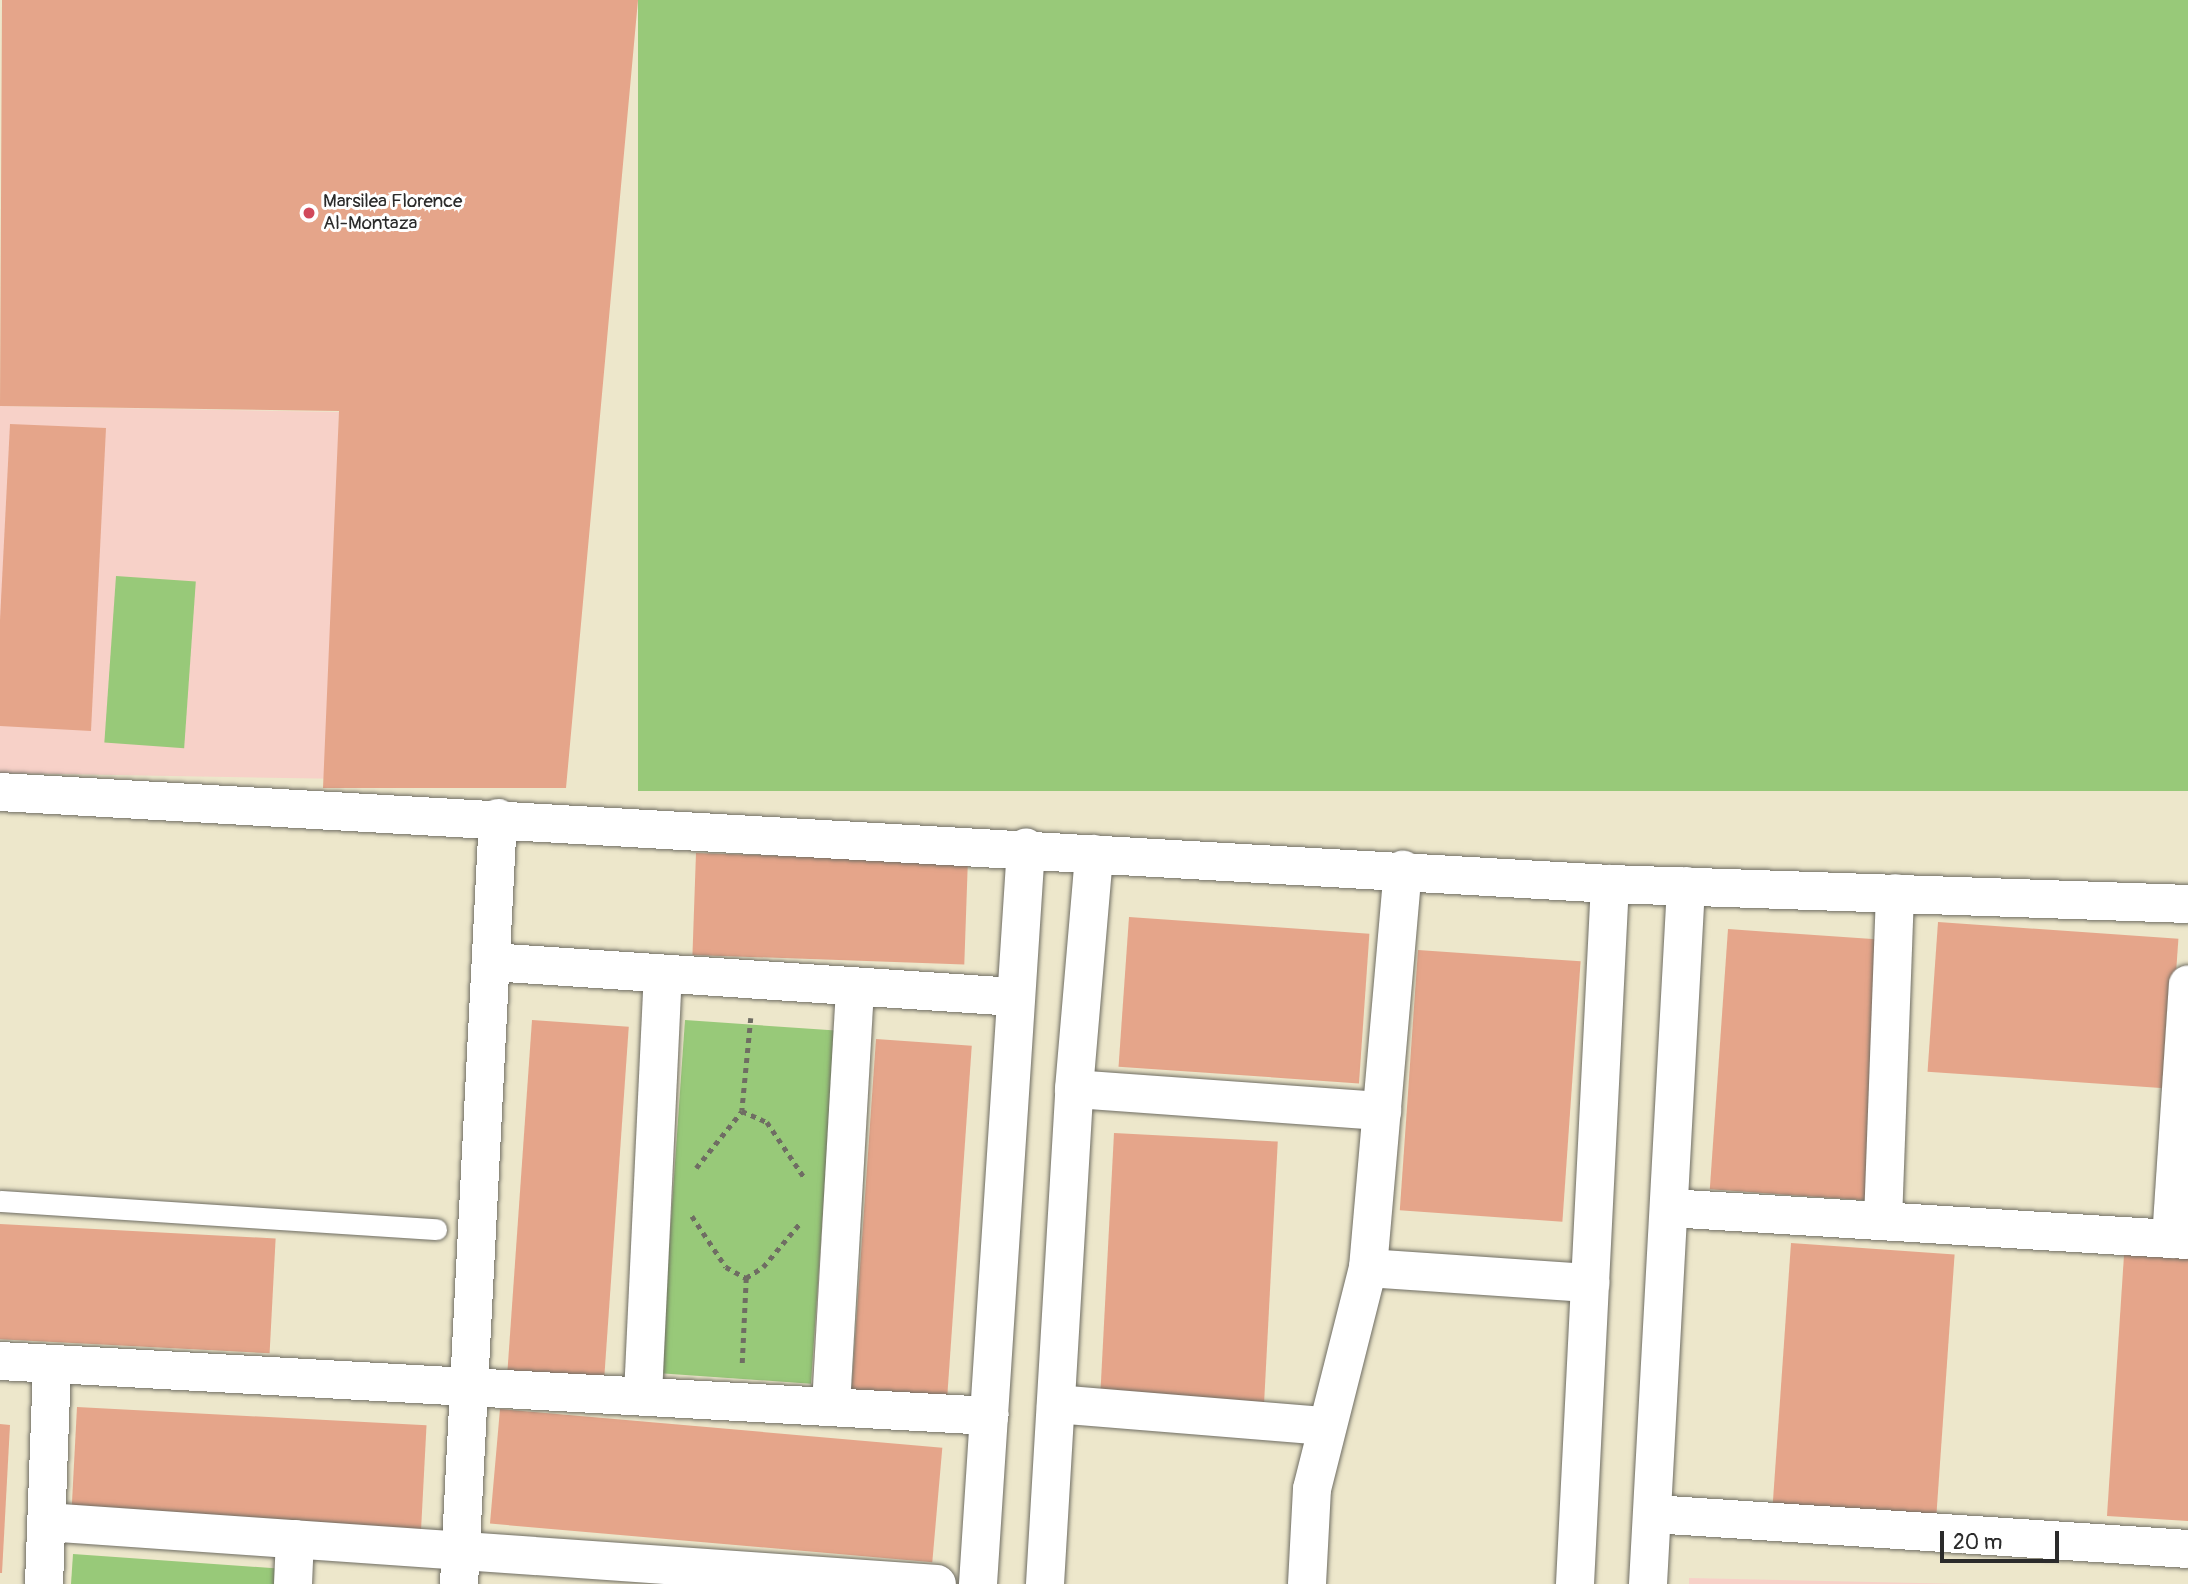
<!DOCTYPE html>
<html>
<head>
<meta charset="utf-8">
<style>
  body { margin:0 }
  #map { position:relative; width:2188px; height:1584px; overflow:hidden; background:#ede7cb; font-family:Pangolin,sans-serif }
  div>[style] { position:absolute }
  .built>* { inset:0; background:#f7d1c8; transform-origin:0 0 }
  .green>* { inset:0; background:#98c979; transform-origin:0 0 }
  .building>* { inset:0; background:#e5a58a; transform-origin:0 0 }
  .path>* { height:4.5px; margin-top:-2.25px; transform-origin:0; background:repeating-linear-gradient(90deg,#6f6d63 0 5px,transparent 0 10px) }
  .roads { filter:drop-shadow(0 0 2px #6f6d63) drop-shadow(0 0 2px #6f6d63) }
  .lane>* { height:21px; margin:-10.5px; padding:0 10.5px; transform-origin:10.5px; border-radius:10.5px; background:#fff }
  .street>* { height:38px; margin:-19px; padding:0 19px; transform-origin:19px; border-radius:19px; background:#fff }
  .dots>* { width:19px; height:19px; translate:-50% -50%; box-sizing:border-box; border:4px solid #fff; border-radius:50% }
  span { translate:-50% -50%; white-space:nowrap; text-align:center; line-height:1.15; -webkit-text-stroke:6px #fff; paint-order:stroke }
  .poi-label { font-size:19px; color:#2b2b2b }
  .left { translate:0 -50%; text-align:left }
  .scale { position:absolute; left:1940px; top:1531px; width:119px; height:32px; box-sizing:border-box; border:4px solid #2b2b2b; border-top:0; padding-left:9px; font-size:21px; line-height:24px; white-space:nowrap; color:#2b2b2b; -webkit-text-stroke:5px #fff; paint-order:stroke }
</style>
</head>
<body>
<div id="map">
  <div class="built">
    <i style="left:0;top:406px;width:339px;height:367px;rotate:1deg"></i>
    <i style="clip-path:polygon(1689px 1578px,1966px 1584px,1689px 1584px)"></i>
  </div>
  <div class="green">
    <i style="left:638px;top:0;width:1550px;height:791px"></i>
    <i style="left:116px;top:576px;width:80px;height:167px;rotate:4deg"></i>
    <i style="left:685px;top:1020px;width:151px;height:354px;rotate:4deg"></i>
    <i style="clip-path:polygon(73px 1554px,285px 1569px,284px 1584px,71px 1584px)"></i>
  </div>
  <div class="building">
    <i style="clip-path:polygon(2px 0,638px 0,566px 788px,323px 788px,339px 411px,0 406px)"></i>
    <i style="clip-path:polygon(10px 424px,106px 428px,91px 731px,0 726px,0 620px)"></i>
    <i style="left:696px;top:853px;width:272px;height:102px;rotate:2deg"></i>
    <i style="left:1129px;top:917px;width:241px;height:150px;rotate:4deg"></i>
    <i style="left:1938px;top:922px;width:241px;height:150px;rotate:4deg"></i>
    <i style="left:1728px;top:929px;width:163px;height:261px;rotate:4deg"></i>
    <i style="left:1418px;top:950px;width:163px;height:261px;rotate:4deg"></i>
    <i style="left:532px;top:1020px;width:97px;height:363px;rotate:4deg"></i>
    <i style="left:876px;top:1039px;width:96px;height:363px;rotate:4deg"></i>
    <i style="left:1114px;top:1133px;width:164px;height:261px;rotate:3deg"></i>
    <i style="left:0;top:1224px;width:276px;height:115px;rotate:3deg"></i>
    <i style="left:1791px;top:1243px;width:164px;height:262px;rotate:4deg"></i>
    <i style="clip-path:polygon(2124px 1255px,2188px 1259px,2188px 1521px,2107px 1516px)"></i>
    <i style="left:77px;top:1407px;width:350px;height:114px;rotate:3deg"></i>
    <i style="left:500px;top:1409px;width:444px;height:115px;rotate:5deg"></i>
    <i style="clip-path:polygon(0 1424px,10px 1425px,2px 1573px,0 1573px)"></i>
  </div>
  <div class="path">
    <i style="left:751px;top:1018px;width:93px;rotate:95.5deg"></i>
    <i style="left:742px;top:1111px;width:27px;rotate:24deg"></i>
    <i style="left:767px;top:1122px;width:66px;rotate:56.1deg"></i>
    <i style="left:696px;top:1168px;width:73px;rotate:-51.1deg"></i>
    <i style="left:692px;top:1216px;width:61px;rotate:56.3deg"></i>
    <i style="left:726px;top:1267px;width:23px;rotate:29deg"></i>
    <i style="left:746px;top:1278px;width:20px;rotate:-33deg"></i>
    <i style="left:763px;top:1267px;width:57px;rotate:-49.9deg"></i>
    <i style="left:742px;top:1363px;width:85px;rotate:-87.3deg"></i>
  </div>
  <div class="roads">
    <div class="lane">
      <i style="left:0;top:1201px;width:437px;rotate:3.7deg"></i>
    </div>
    <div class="street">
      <i style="left:0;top:792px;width:1613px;rotate:3.27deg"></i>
      <i style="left:1610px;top:884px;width:578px;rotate:1.98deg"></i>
      <i style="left:491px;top:962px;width:525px;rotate:3.82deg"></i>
      <i style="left:1074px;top:1089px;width:309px;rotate:4.1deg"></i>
      <i style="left:1669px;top:1208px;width:520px;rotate:3.53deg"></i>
      <i style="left:1883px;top:1221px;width:328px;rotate:-87.9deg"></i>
      <i style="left:2171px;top:1239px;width:255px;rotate:-86.2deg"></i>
      <i style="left:1368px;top:1268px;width:223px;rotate:3.9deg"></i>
      <i style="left:0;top:1361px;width:991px;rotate:3.18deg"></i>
      <i style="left:643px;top:1395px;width:421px;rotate:-87.3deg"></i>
      <i style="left:1056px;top:1404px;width:270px;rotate:4.7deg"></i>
      <i style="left:831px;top:1405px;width:419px;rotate:-86.7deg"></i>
      <i style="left:1653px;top:1514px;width:536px;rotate:3.74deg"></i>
      <i style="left:46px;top:1522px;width:893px;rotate:3.98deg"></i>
      <i style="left:44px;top:1584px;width:220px;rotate:-87.9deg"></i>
      <i style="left:293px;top:1584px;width:45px;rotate:-87.5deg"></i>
      <i style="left:459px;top:1584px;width:767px;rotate:-87.09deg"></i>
      <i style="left:978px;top:1584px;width:738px;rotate:-86.27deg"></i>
      <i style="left:1045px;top:1584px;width:496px;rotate:-86.6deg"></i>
      <i style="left:1074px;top:1089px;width:236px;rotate:-85.1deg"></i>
      <i style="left:1307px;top:1584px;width:95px;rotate:-87deg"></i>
      <i style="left:1312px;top:1489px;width:228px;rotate:-75.8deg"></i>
      <i style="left:1368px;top:1268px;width:400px;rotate:-85deg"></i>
      <i style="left:1575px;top:1584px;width:701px;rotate:-87.14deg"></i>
      <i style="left:1648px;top:1584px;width:699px;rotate:-86.88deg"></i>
    </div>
  </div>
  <div class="dots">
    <i style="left:309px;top:213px;background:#d1495b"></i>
  </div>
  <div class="poi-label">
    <span class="left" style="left:323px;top:213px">Marsilea Florence<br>Al-Montaza</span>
  </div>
  <div class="scale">20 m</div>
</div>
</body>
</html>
